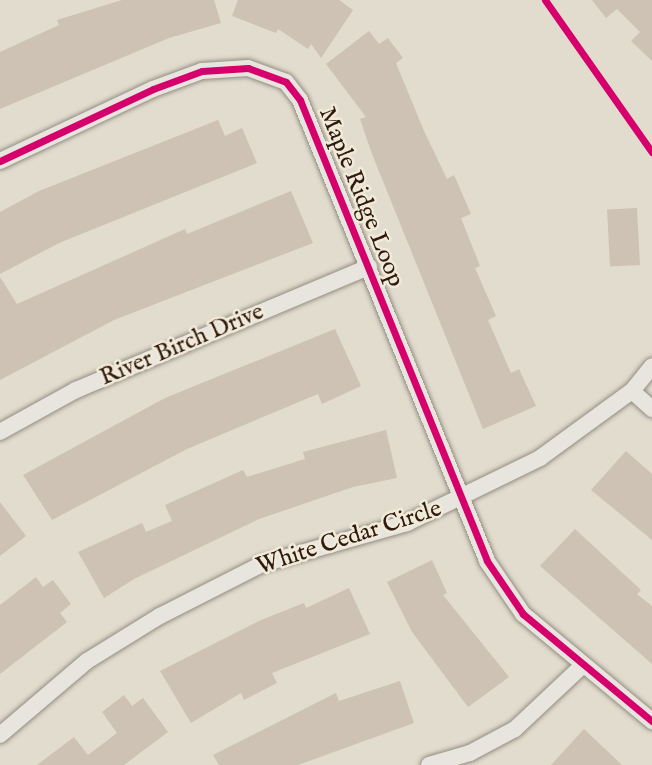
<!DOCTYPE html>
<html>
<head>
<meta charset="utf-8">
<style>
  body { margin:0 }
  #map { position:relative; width:652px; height:765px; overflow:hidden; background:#e1dccd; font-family:"IM FELL English",serif }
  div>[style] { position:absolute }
  .building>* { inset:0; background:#cdc2b4; transform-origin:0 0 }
  .roads { filter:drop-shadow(0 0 2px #938d83) drop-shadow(0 0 2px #938d83) }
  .street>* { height:16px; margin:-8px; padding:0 8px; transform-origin:8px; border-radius:8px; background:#e8e5de }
  .cycleway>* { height:7px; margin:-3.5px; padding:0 3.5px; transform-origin:3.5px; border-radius:3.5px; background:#d6006c }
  span { translate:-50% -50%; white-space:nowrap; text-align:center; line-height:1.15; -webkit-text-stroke:5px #f1ead9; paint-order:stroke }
  .street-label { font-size:24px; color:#2e1a10 }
</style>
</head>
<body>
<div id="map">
  <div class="building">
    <i style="clip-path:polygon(122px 0,214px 0,221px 23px,169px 38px,0 109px,0 52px,59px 25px,57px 20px)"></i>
    <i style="clip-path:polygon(238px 0,339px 0,353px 10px,321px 58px,311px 44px,308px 49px,278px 29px,276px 33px,232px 16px)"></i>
    <i style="clip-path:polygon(592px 0,652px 0,652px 61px,631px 41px,640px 32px,617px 9px,606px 18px)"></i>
    <i style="clip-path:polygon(369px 31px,379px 44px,388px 38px,403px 58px,396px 63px,424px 131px,447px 179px,454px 175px,471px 214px,461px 218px,480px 266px,475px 268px,496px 316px,488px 320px,511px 373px,519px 369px,536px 406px,483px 429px,372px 154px,360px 119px,366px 117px,326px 64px)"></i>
    <i style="clip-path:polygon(218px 120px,225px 136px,242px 128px,257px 163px,59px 243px,0 274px,0 212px,39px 191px)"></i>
    <i style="clip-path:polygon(291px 191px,313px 243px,114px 320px,0 380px,0 277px,17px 304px,185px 229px,187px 234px)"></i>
    <i style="left:637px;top:208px;width:57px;height:30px;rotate:87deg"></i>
    <i style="clip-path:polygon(335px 329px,361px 386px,322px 404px,318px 394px,187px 449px,52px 520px,23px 475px,165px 398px)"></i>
    <i style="clip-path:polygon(386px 430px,397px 478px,353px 487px,259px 519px,134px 579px,104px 598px,78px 552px,142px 523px,146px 532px,172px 521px,165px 505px,243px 470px,247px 477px,305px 459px,303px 452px)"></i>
    <i style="clip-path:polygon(626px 451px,652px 474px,652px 540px,591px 490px)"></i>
    <i style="clip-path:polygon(0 502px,26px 536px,0 556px)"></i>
    <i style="clip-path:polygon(575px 529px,641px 590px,637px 594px,652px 606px,652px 664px,540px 566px)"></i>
    <i style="clip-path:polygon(432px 560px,447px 593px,443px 595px,509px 677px,468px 707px,412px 632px,387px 582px)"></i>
    <i style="clip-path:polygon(36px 577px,43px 587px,53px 580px,71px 604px,60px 613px,67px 622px,0 674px,0 605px)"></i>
    <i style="clip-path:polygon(349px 588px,370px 634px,272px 673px,277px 683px,244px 700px,241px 693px,191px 723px,160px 671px,261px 620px,304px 603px,306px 608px)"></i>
    <i style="clip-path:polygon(400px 681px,414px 723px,298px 765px,219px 765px,213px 755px,336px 693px,339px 701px)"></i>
    <i style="clip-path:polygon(124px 695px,132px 706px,143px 698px,168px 732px,124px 765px,37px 765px,74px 737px,88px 755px,117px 733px,102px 712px)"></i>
    <i style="clip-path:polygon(584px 729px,622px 765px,551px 765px)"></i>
  </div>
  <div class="roads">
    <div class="street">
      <i style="left:0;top:161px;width:169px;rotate:-25.2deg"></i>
      <i style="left:153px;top:89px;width:52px;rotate:-20.2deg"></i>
      <i style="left:202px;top:71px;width:46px;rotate:-3.7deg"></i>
      <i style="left:248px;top:68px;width:40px;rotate:20.2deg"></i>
      <i style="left:286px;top:82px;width:23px;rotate:52deg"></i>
      <i style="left:300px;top:100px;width:497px;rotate:67.9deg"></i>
      <i style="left:487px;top:561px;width:64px;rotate:55.8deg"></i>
      <i style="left:523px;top:614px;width:168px;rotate:39.7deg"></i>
      <i style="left:632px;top:391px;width:27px;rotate:42deg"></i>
      <i style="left:0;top:432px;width:87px;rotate:-28.9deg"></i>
      <i style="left:76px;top:390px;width:318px;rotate:-22.8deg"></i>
      <i style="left:0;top:735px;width:114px;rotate:-40.4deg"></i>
      <i style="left:87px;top:661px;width:86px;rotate:-31.7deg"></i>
      <i style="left:160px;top:616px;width:114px;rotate:-27deg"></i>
      <i style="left:262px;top:564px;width:151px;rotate:-15.8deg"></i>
      <i style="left:407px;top:523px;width:148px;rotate:-26deg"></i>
      <i style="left:540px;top:458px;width:114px;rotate:-36.1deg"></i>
      <i style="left:632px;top:391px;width:32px;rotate:-51deg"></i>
      <i style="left:429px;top:765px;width:43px;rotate:-16.3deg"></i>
      <i style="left:470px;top:753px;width:51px;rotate:-28.1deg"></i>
      <i style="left:515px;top:729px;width:92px;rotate:-43.2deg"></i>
    </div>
  </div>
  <div class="cycleway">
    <i style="left:545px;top:0;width:186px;rotate:54.9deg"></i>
    <i style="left:0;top:161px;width:169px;rotate:-25.2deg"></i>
    <i style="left:153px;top:89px;width:52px;rotate:-20.2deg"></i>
    <i style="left:202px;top:71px;width:46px;rotate:-3.7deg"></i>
    <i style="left:248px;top:68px;width:40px;rotate:20.2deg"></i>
    <i style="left:286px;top:82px;width:23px;rotate:52deg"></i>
    <i style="left:300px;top:100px;width:497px;rotate:67.9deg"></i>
    <i style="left:487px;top:561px;width:64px;rotate:55.8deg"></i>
    <i style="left:523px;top:614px;width:168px;rotate:39.7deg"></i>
  </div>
  <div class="street-label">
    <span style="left:361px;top:197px;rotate:68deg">Maple Ridge Loop</span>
    <span style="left:182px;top:345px;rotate:-23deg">River Birch Drive</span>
    <span style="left:349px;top:538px;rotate:-18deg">White Cedar Circle</span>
  </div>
</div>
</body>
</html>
